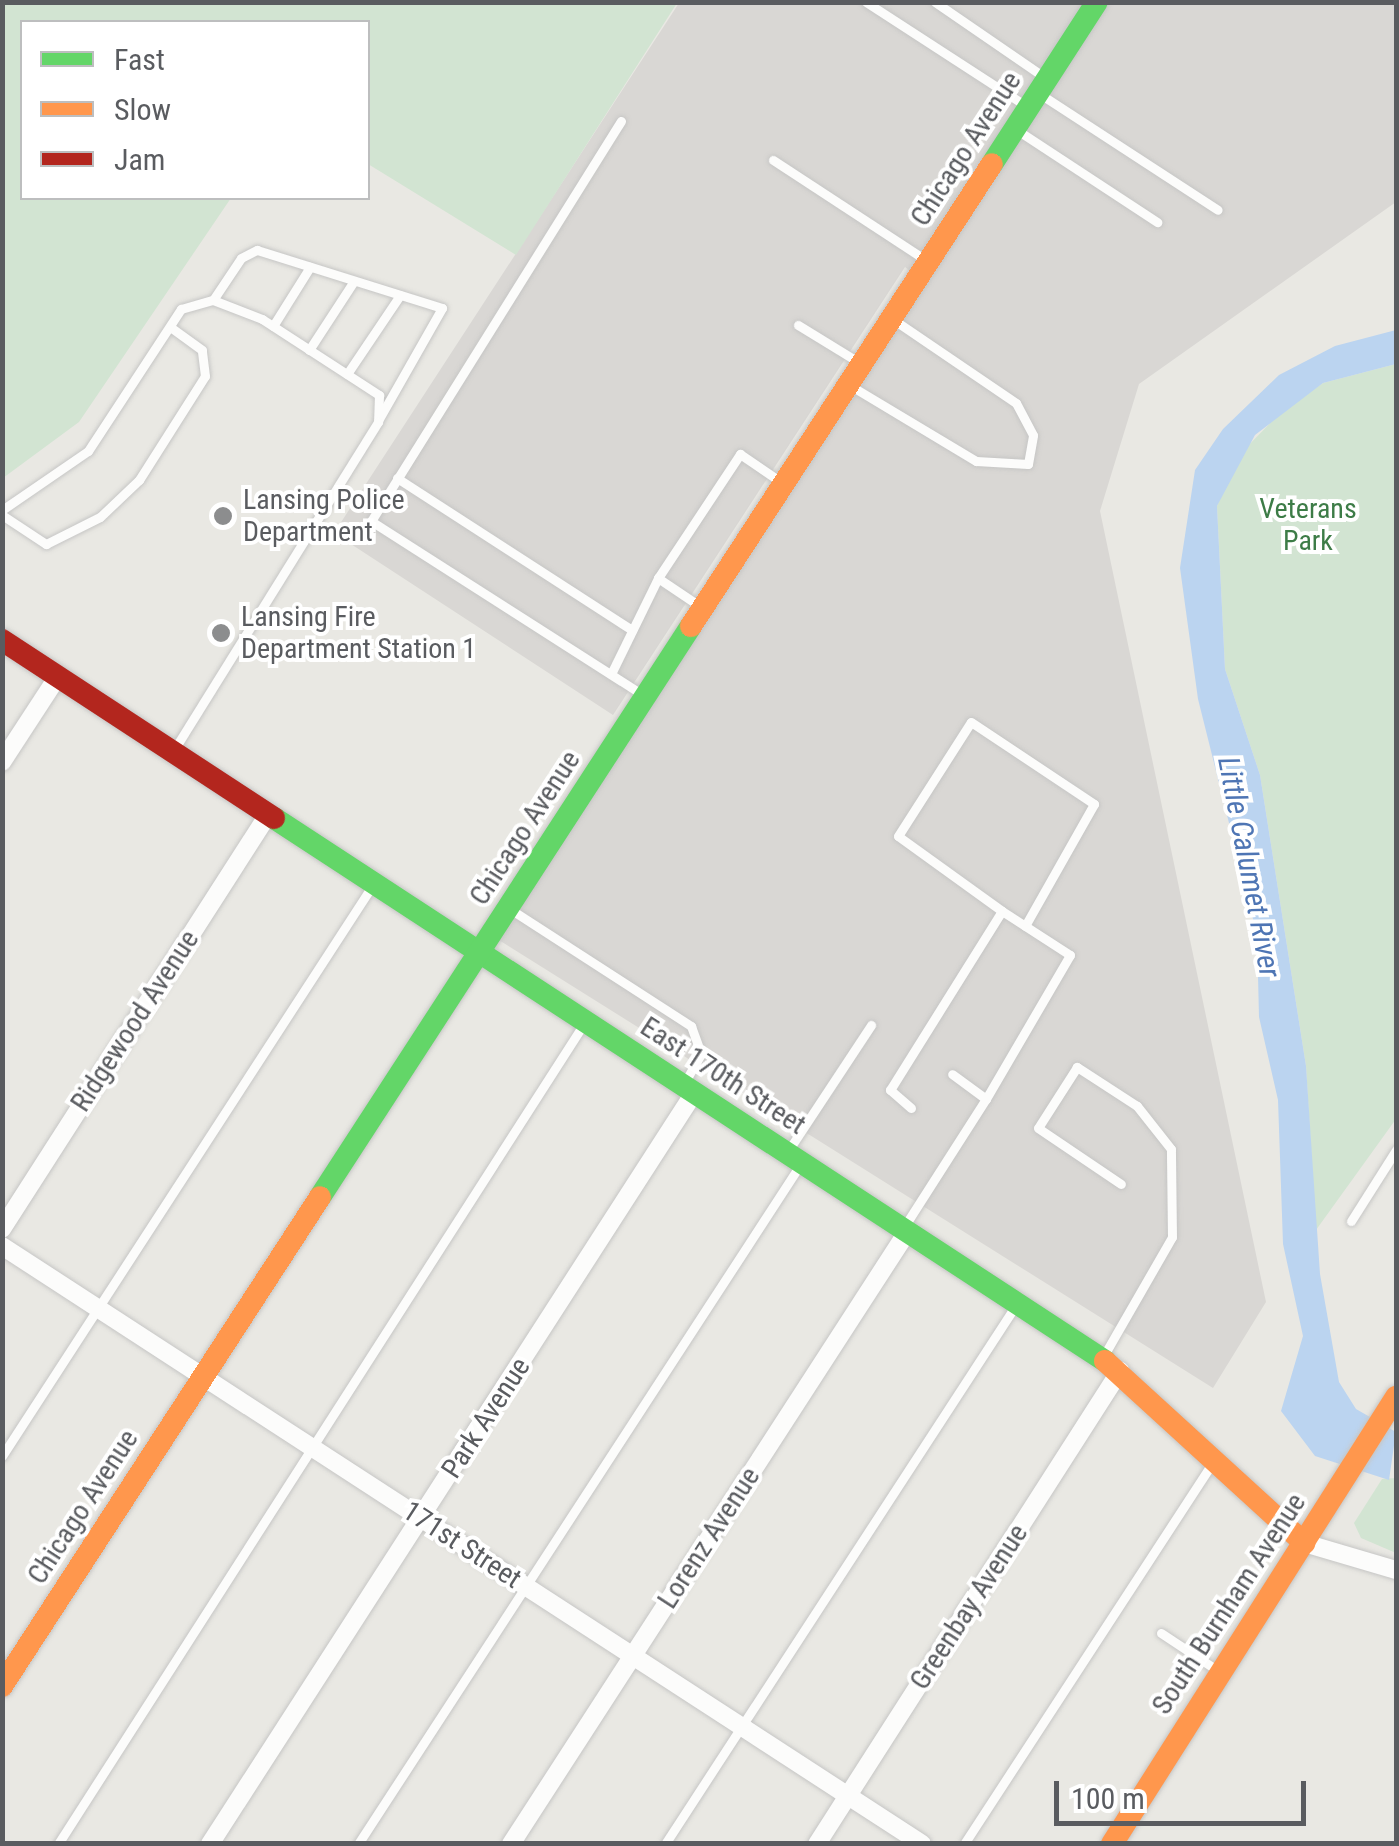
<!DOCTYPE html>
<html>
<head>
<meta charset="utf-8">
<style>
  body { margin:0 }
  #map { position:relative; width:1399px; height:1846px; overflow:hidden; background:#e9e8e3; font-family:"Roboto Condensed",sans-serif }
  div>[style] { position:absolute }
  .industrial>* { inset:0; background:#d9d7d4 }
  .green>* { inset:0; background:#d2e4d2 }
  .water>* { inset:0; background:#bbd4f0 }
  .roads { filter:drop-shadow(0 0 2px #c6c6c5) drop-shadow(0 0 2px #c6c6c5) }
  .lane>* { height:9px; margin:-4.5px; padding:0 4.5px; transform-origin:4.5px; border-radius:4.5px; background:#fcfcfb }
  .street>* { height:18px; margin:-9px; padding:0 9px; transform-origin:9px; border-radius:9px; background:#fcfcfb }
  .fast>* { height:22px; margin:-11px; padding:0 11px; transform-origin:11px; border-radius:11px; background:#63d668 }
  .slow>* { height:22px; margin:-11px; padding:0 11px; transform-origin:11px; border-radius:11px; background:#ff974d }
  .jam>* { height:22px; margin:-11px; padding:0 11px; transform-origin:11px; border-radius:11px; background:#b3261e }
  .dots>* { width:28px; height:28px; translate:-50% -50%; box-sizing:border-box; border:5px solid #fff; border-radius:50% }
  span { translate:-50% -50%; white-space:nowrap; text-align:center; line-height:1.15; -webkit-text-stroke:8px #fff; paint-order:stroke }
  .street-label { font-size:28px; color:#5a5c60 }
  .poi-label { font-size:28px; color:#5a5c60 }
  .left { translate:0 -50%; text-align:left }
  .park-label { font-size:28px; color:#3d7c47 }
  .water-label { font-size:30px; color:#4e75b4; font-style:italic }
  .frame { position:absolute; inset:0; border:5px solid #5a5c60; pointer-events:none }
  .legend { position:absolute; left:20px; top:20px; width:350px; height:180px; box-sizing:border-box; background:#fff; border:2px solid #bdbebf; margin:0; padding:12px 18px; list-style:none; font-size:30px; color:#5a5c60 }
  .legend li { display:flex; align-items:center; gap:20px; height:50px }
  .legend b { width:50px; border:2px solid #bdbebf }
  .scale { position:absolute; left:1054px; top:1781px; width:252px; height:45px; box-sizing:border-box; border:5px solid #5a5c60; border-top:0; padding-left:12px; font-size:30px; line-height:35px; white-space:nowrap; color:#5a5c60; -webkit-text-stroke:8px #fff; paint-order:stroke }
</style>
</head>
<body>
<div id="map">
  <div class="industrial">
    <i style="clip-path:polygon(679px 3px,1396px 3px,1396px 202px,1139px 384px,1100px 511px,1266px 1302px,1213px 1388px,491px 935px,918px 277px,905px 267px,613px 715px,334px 533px)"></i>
  </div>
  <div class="green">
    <i style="clip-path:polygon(3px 2px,677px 2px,677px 3px,516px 255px,368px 164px,368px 22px,22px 22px,22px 198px,231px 198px,79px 422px,3px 478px)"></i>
    <i style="clip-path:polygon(1396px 364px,1396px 1119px,1316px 1230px,1306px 1066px,1260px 775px,1225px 669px,1217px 506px,1240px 454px,1278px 415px,1323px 383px)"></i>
    <i style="clip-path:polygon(1396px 1478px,1396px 1553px,1361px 1538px,1354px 1523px,1382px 1479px)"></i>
  </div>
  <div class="water">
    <i style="clip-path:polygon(1396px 330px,1396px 364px,1323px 383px,1255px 435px,1217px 506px,1225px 669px,1260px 775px,1306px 1066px,1320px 1274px,1339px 1382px,1356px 1409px,1396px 1432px,1389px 1480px,1315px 1456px,1281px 1411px,1303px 1336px,1283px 1244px,1278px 1100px,1259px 1017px,1257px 935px,1198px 699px,1180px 568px,1195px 470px,1223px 429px,1279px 375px,1335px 346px)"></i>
  </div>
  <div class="roads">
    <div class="lane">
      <i style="left:866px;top:2px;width:191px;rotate:33deg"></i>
      <i style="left:935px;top:2px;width:132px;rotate:34.5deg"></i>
      <i style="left:1040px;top:94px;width:212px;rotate:33.1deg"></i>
      <i style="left:621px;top:121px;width:472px;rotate:122deg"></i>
      <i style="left:371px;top:521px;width:321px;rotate:32.6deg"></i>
      <i style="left:1017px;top:130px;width:168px;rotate:33.3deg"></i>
      <i style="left:773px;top:160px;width:183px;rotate:33.2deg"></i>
      <i style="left:213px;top:300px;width:50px;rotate:-56.3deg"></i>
      <i style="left:241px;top:258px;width:18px;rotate:-27deg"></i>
      <i style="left:257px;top:250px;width:194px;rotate:17.4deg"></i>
      <i style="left:442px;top:308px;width:128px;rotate:119.6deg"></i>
      <i style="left:798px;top:325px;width:73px;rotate:31.5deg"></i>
      <i style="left:273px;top:326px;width:70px;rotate:-57.9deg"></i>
      <i style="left:309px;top:350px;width:82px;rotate:-56.9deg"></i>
      <i style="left:347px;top:374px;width:95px;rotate:-56.1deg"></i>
      <i style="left:851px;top:386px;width:146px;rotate:31deg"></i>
      <i style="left:976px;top:461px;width:52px;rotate:3.3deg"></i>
      <i style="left:1028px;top:464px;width:29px;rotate:-80deg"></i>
      <i style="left:1033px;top:435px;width:36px;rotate:-118deg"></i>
      <i style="left:1016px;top:403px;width:148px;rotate:-145.8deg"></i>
      <i style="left:397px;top:478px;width:280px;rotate:32.9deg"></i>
      <i style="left:2px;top:510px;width:104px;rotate:-34.5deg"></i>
      <i style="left:88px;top:451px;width:170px;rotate:-56.8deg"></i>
      <i style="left:181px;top:309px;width:33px;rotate:-16deg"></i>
      <i style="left:213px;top:300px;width:53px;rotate:21.2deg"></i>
      <i style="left:262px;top:319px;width:140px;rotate:33deg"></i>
      <i style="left:379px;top:395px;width:27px;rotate:92deg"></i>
      <i style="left:378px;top:422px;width:386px;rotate:121.9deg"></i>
      <i style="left:2px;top:515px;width:53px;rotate:33.4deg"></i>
      <i style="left:46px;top:544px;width:60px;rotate:-26.6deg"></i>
      <i style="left:100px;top:517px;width:54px;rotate:-43.5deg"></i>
      <i style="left:139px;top:480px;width:123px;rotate:-57.6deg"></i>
      <i style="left:205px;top:376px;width:26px;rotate:-97deg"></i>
      <i style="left:202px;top:350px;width:39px;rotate:-144deg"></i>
      <i style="left:701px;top:607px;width:52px;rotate:-146deg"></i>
      <i style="left:658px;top:578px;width:149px;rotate:-56.5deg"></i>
      <i style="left:740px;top:454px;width:50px;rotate:34.3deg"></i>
      <i style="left:611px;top:674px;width:107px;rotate:-63.9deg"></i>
      <i style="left:510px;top:909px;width:216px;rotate:32.9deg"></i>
      <i style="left:691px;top:1026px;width:30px;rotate:70deg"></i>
      <i style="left:701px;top:1054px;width:34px;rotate:120deg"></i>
      <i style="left:1002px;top:911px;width:128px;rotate:-144.2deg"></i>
      <i style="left:898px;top:836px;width:135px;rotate:-57.4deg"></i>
      <i style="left:971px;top:722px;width:148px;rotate:33.7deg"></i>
      <i style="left:1094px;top:804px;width:140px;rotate:119.5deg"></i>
      <i style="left:911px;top:1108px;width:28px;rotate:-139deg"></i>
      <i style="left:890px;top:1090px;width:211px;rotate:-58deg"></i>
      <i style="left:1002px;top:911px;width:81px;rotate:32.9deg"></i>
      <i style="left:1070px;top:955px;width:167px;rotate:120.3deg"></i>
      <i style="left:788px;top:1151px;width:151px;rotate:-56.6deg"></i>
      <i style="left:1351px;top:1221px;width:84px;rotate:-57.6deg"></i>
      <i style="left:904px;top:1227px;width:152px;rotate:-57.4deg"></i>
      <i style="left:986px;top:1099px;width:42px;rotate:-143.7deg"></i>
      <i style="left:1103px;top:1357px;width:138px;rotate:-60.1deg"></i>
      <i style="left:1172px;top:1237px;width:88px;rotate:-90.7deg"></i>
      <i style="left:1171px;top:1149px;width:55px;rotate:-128.3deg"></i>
      <i style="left:1137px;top:1106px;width:72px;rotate:-147deg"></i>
      <i style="left:1077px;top:1067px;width:72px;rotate:122.6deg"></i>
      <i style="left:1038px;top:1128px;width:100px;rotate:34deg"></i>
      <i style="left:2px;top:1456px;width:680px;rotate:-57.01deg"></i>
      <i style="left:1161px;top:1633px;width:67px;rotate:33.5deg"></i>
      <i style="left:58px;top:1844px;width:973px;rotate:-57.34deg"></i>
      <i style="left:358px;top:1844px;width:810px;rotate:-56.94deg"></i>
      <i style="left:665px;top:1844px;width:643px;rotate:-56.93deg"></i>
      <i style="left:964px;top:1844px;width:458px;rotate:-56.9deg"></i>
    </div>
    <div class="street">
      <i style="left:2px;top:762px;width:103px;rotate:-56.9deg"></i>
      <i style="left:2px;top:1229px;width:493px;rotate:-57.3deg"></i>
      <i style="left:2px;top:1246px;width:1097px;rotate:33.02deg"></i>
      <i style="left:1304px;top:1543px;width:96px;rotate:16.4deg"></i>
      <i style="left:210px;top:1844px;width:893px;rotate:-57.2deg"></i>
      <i style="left:511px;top:1844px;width:729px;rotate:-57.09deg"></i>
      <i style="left:817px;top:1844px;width:562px;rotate:-57.36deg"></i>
    </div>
    <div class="fast">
      <i style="left:992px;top:164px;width:193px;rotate:-57.1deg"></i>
      <i style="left:274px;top:818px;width:993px;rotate:33.16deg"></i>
      <i style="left:320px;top:1197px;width:681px;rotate:-56.99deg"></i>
    </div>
    <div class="slow">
      <i style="left:691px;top:626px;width:551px;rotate:-56.92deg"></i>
      <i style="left:1105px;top:1361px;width:270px;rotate:42.4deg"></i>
      <i style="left:2px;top:1686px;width:583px;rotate:-56.96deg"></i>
      <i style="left:1112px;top:1844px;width:530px;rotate:-57.57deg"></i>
    </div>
    <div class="jam">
      <i style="left:2px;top:640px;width:325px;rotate:33.2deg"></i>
    </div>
  </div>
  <div class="dots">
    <i style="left:223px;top:516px;background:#8c8d8e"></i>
    <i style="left:221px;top:633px;background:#8c8d8e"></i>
  </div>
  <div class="street-label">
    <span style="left:966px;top:149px;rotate:-57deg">Chicago Avenue</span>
    <span style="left:525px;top:828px;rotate:-57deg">Chicago Avenue</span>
    <span style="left:135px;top:1021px;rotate:-57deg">Ridgewood Avenue</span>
    <span style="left:723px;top:1076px;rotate:33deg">East 170th Street</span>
    <span style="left:486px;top:1418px;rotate:-57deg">Park Avenue</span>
    <span style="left:83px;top:1507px;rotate:-57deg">Chicago Avenue</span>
    <span style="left:709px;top:1538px;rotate:-57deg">Lorenz Avenue</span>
    <span style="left:462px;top:1545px;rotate:33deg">171st Street</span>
    <span style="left:1229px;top:1604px;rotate:-57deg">South Burnham Avenue</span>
    <span style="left:969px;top:1607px;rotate:-57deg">Greenbay Avenue</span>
  </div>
  <div class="poi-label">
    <span class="left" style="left:243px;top:516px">Lansing Police<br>Department</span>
    <span class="left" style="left:241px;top:633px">Lansing Fire<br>Department Station 1</span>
  </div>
  <div class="park-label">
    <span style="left:1308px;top:525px">Veterans<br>Park</span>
  </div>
  <div class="water-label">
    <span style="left:1249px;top:867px;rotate:79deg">Little Calumet River</span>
  </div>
  <div class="frame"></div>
  <ul class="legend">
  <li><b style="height:12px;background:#63d668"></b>Fast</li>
  <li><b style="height:12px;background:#ff974d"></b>Slow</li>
  <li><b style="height:12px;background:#b3261e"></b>Jam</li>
  </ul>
  <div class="scale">100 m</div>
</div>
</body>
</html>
